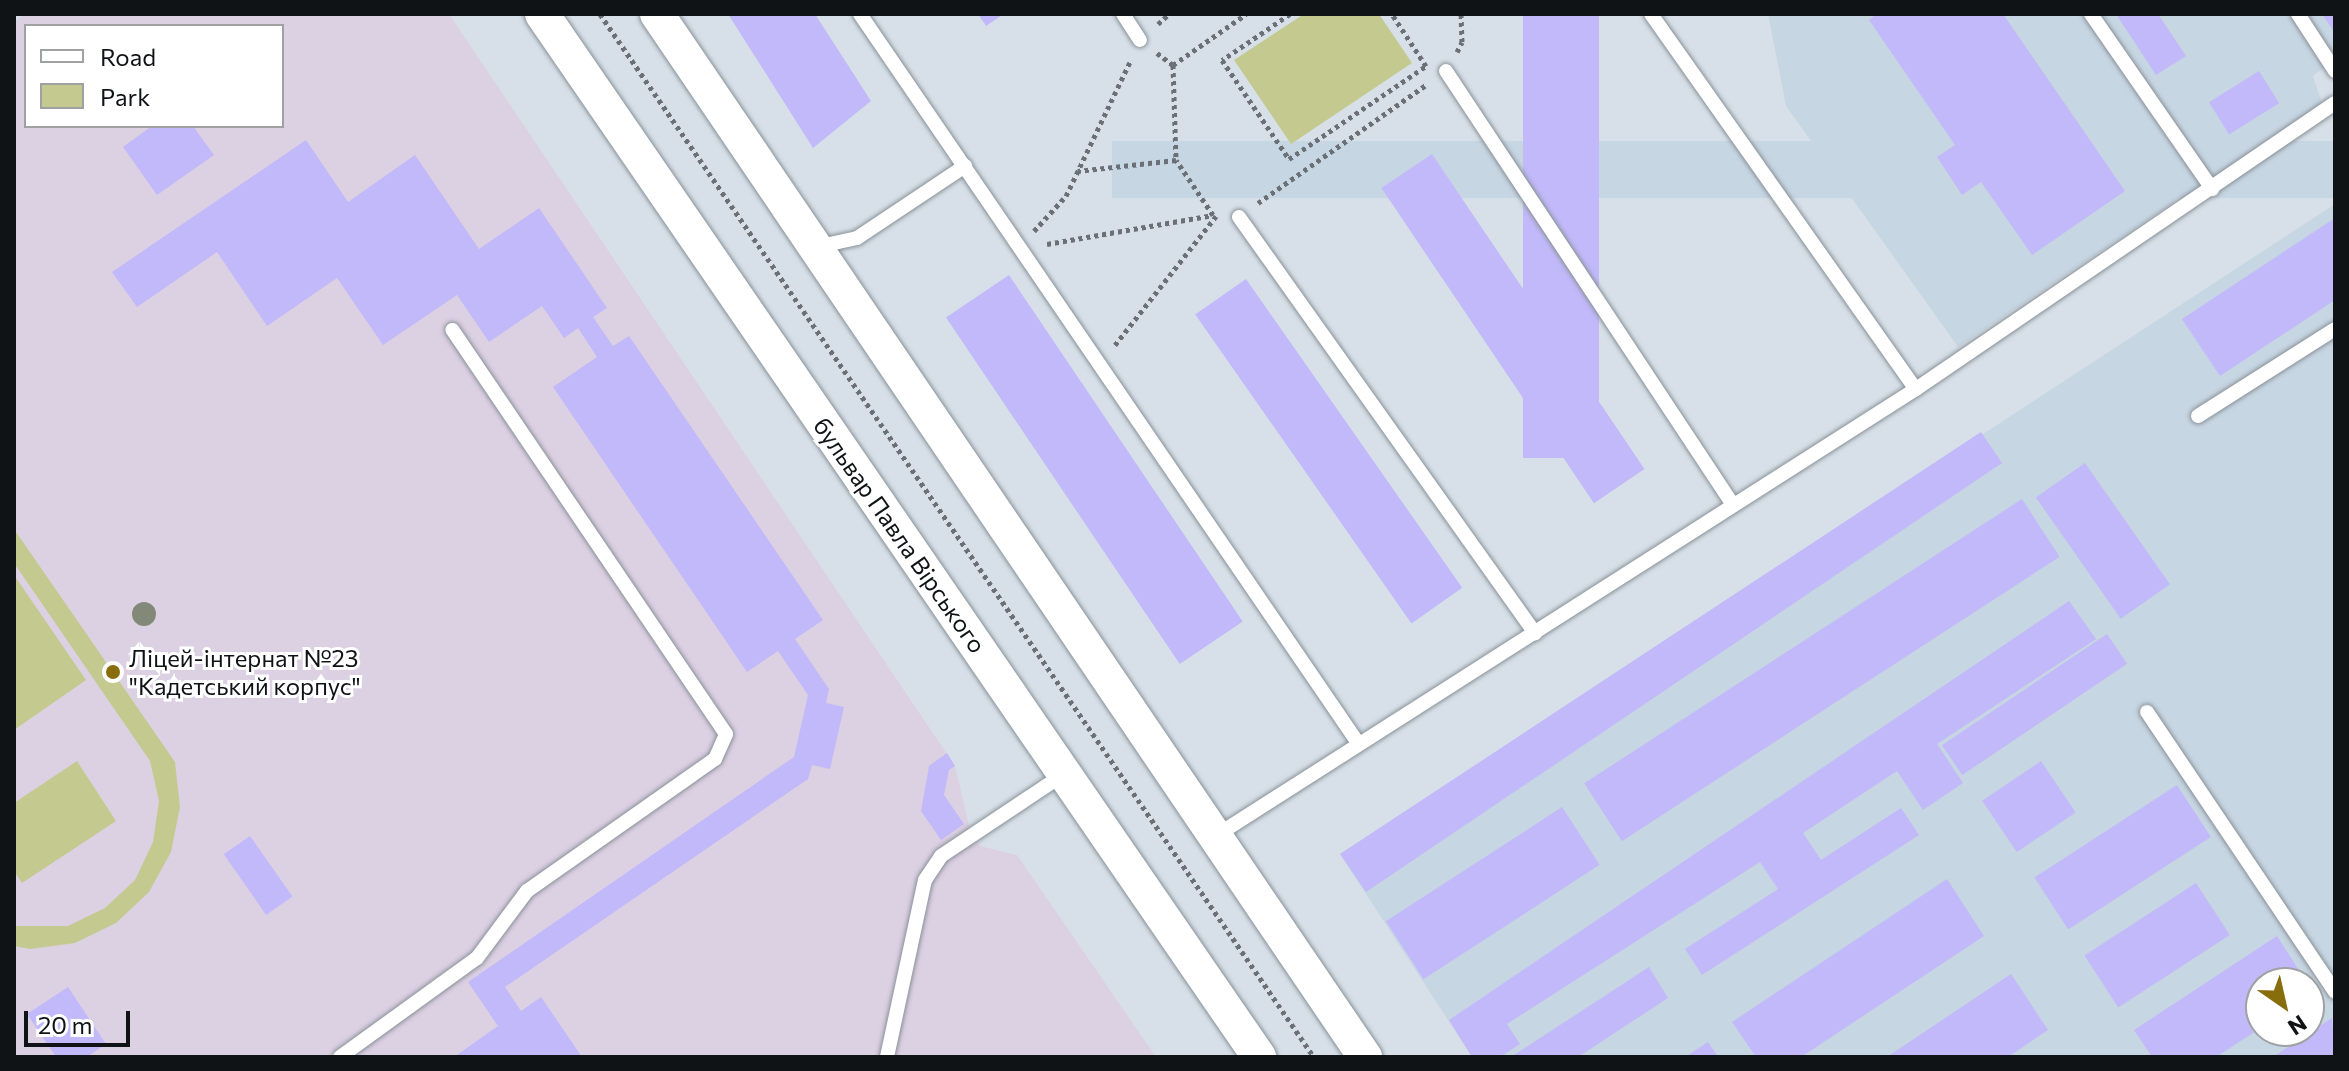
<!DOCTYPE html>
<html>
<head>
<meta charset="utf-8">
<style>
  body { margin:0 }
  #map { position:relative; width:2349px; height:1071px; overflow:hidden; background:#d7e0e8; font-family:Commissioner,sans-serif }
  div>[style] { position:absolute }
  .built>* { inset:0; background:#c7d6e3; transform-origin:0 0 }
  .education>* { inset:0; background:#dcd0e3 }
  .green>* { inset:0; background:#c4ca8f }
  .building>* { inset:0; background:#c1b9f9; transform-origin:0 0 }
  .path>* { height:5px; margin-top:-2.5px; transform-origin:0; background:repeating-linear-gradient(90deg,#6b7076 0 4px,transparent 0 8px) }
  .roads { filter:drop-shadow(0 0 2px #899198) drop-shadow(0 0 2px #899198) }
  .service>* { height:14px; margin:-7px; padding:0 7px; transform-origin:7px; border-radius:7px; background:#fff }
  .tertiary>* { height:34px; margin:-17px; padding:0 17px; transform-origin:17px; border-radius:17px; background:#fff }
  .trees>* { width:24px; height:24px; margin:-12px; border-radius:50%; background:#838978 }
  .dots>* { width:22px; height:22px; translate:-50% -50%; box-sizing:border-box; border:4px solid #fff; border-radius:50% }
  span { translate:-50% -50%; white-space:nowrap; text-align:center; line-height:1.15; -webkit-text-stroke:6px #fff; paint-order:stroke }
  .street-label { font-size:24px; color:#101316 }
  .poi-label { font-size:24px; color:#101316 }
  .left { translate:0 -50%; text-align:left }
  .frame { position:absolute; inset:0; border:16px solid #101316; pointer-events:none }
  .legend { position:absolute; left:24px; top:24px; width:260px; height:104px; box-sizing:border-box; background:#fff; border:2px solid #9fa1a2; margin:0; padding:10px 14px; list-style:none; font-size:24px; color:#101316 }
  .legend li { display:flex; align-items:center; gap:16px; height:40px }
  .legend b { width:40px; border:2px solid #9fa1a2 }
  .north { position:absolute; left:2245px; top:967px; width:80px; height:80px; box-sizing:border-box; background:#fff; border:2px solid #9fa1a2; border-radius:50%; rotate:146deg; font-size:22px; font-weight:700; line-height:32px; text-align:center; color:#101316 }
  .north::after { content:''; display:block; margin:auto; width:28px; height:36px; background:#886d0d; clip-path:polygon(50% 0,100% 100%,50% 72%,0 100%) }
  .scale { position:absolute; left:24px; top:1011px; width:106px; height:36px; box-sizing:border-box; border:4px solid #101316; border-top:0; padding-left:10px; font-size:24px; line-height:28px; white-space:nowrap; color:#101316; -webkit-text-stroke:6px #fff; paint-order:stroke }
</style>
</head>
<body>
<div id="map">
  <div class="built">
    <i style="clip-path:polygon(1768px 14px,2335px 14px,2335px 59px,2313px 76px,2322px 103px,2230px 167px,2213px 160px,2182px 184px,2174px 202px,1958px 347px,1786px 106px)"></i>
    <i style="left:2335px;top:141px;width:57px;height:1223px;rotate:90deg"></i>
    <i style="clip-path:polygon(evenodd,2335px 204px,2335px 1057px,1472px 1057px,1340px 854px,2335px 204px,2261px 983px,2309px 983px,2309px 1031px,2261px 1031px,2261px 983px)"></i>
  </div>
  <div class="education">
    <i style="clip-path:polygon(evenodd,26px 14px,449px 14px,955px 766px,971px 834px,980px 846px,1017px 855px,1156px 1057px,14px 1057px,14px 22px,26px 14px,26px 26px,282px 26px,282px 126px,26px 126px,26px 26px)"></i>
  </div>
  <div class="green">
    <i style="clip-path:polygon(1304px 14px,1379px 14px,1412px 63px,1291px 144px,1234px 60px)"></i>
    <i style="clip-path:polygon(14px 529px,175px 762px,180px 807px,171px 852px,149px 892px,116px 923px,75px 943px,30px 949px,14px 946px,14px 926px,68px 926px,105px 908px,135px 880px,153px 842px,159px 801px,150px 761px,14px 563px)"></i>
    <i style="clip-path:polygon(14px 575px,86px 680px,14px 730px)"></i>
    <i style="clip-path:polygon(77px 761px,116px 821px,22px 883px,14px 871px,14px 803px)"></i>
  </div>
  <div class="building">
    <i style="clip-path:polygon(728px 14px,815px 14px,871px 101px,813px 148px)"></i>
    <i style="clip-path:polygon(978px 14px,1004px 14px,986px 26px)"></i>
    <i style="left:1523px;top:14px;width:76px;height:444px"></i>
    <i style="clip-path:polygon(1877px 14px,2003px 14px,2125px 191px,2032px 255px,1981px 182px,1962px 195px,1937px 157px,1955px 145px,1869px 20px)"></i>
    <i style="clip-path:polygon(2116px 14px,2158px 14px,2186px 56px,2156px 75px)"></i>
    <i style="clip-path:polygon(2322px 14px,2335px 14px,2335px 33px)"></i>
    <i style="left:2259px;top:71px;width:38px;height:59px;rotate:58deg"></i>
    <i style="clip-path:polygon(152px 126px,193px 126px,214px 155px,157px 195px,123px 147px)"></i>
    <i style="clip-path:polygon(306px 140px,348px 202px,415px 155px,479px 249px,539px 208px,607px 308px,593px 317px,613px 346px,629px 336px,823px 620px,795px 639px,829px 689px,826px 703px,844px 707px,830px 769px,812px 765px,808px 779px,505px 987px,521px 1011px,541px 997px,582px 1057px,454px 1057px,498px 1026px,468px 982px,794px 757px,808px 695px,778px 651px,747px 672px,553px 387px,597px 357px,578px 328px,564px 338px,542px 306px,489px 342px,457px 295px,383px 345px,337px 278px,267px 326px,217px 252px,137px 307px,112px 272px)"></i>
    <i style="left:1432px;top:154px;width:380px;height:61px;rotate:56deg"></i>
    <i style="clip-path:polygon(2335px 218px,2335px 300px,2220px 376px,2182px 319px)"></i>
    <i style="left:1009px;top:275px;width:418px;height:76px;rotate:56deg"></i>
    <i style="left:1246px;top:279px;width:377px;height:62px;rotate:55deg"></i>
    <i style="clip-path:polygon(1981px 432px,2002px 463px,1366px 892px,1340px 854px)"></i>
    <i style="left:2085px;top:463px;width:148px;height:60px;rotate:55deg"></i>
    <i style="left:2022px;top:499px;width:69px;height:522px;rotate:57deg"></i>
    <i style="clip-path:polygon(2069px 601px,2096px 639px,1937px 744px,1963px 783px,1923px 810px,1897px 771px,1803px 833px,1821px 860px,1901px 808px,1919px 835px,1702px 975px,1685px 949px,1778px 889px,1760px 862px,1507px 1024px,1520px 1044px,1500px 1057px,1472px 1057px,1449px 1020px)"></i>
    <i style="left:2107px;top:634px;width:36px;height:199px;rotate:56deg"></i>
    <i style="clip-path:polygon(947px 753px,955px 766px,949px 770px,944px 795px,964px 824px,941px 840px,921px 811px,929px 766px)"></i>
    <i style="left:2041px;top:761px;width:62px;height:71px;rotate:56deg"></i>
    <i style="left:2177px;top:785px;width:62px;height:170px;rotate:57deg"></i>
    <i style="left:1562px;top:807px;width:69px;height:210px;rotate:57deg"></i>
    <i style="left:250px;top:836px;width:74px;height:32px;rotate:55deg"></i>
    <i style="clip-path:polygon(1947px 879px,1984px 936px,1801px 1057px,1756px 1057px,1732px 1022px)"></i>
    <i style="left:2196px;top:883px;width:62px;height:133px;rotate:57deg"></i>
    <i style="clip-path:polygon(2277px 936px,2307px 983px,2261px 983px,2261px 1028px,2216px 1057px,2152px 1057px,2134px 1030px)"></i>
    <i style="clip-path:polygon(1649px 967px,1668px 998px,1578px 1057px,1511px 1057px)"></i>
    <i style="clip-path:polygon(2011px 974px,2048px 1030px,2008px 1057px,1887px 1057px)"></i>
    <i style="clip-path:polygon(68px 987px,106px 1044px,87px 1057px,56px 1057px,27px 1014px)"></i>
    <i style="clip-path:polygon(2332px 1018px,2335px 1057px,2273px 1057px)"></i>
    <i style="clip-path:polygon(1708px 1042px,1718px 1057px,1685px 1057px)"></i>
  </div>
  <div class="path">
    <i style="left:600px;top:14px;width:1264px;rotate:55.61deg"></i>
    <i style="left:1290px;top:14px;width:82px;rotate:145.9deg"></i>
    <i style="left:1222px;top:60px;width:120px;rotate:55.9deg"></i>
    <i style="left:1289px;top:159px;width:166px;rotate:-34.2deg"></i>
    <i style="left:1426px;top:66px;width:62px;rotate:-123.2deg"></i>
    <i style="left:1158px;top:24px;width:15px;rotate:-42deg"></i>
    <i style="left:1457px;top:52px;width:11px;rotate:-63deg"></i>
    <i style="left:1462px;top:42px;width:28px;rotate:-92deg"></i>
    <i style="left:1157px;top:53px;width:20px;rotate:37deg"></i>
    <i style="left:1173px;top:65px;width:95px;rotate:88.2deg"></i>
    <i style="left:1173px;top:65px;width:89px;rotate:-34.9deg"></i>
    <i style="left:1258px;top:203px;width:205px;rotate:-35.1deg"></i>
    <i style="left:1034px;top:231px;width:47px;rotate:-47.6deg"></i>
    <i style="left:1066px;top:196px;width:151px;rotate:-64.5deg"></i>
    <i style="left:1047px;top:244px;width:169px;rotate:-9.9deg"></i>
    <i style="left:1213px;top:215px;width:66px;rotate:-123.9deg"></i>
    <i style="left:1176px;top:160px;width:99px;rotate:173.6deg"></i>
    <i style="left:1115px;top:345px;width:164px;rotate:-51.9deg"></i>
  </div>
  <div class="roads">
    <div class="service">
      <i style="left:860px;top:14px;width:883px;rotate:55.66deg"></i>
      <i style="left:1123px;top:14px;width:31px;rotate:57deg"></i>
      <i style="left:1651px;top:14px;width:459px;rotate:54.8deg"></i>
      <i style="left:2091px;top:14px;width:213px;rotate:55.3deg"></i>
      <i style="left:2298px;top:14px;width:68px;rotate:57deg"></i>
      <i style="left:1446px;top:71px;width:520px;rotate:56.52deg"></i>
      <i style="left:1239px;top:217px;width:511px;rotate:54.57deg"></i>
      <i style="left:816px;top:247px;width:42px;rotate:-12.4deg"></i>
      <i style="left:857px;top:238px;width:130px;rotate:-33.7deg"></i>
      <i style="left:2198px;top:416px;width:162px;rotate:-32.4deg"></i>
      <i style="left:2147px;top:712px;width:337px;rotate:56.1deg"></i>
      <i style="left:1214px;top:837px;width:833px;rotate:-32.55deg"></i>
      <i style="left:1916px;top:389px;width:507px;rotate:-34.32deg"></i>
      <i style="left:340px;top:1057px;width:169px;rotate:-35.9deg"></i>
      <i style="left:477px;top:958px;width:84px;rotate:-53.3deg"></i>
      <i style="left:527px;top:891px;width:230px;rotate:-35.1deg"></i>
      <i style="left:715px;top:759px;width:27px;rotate:-66deg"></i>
      <i style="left:726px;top:734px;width:488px;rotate:-124.1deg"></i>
      <i style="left:887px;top:1057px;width:181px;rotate:-77.9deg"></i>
      <i style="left:925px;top:880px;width:29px;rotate:-56deg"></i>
      <i style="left:941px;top:856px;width:148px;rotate:-33.7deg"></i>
    </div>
    <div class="tertiary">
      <i style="left:542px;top:14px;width:1266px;rotate:55.49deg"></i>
      <i style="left:657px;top:14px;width:1261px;rotate:55.83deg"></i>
    </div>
  </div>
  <div class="trees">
    <i style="left:144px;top:614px"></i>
  </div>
  <div class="dots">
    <i style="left:113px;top:672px;background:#886d0d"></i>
  </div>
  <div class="street-label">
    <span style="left:900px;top:535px;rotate:55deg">бульвар Павла Вірського</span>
  </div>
  <div class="poi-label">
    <span class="left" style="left:129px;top:672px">Ліцей-інтернат №23<br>"Кадетський корпус"</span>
  </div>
  <div class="frame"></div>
  <ul class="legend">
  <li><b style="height:10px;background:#fff"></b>Road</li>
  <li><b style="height:22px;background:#c4ca8f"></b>Park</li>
  </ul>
  <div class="north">N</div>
  <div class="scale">20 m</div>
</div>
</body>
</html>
